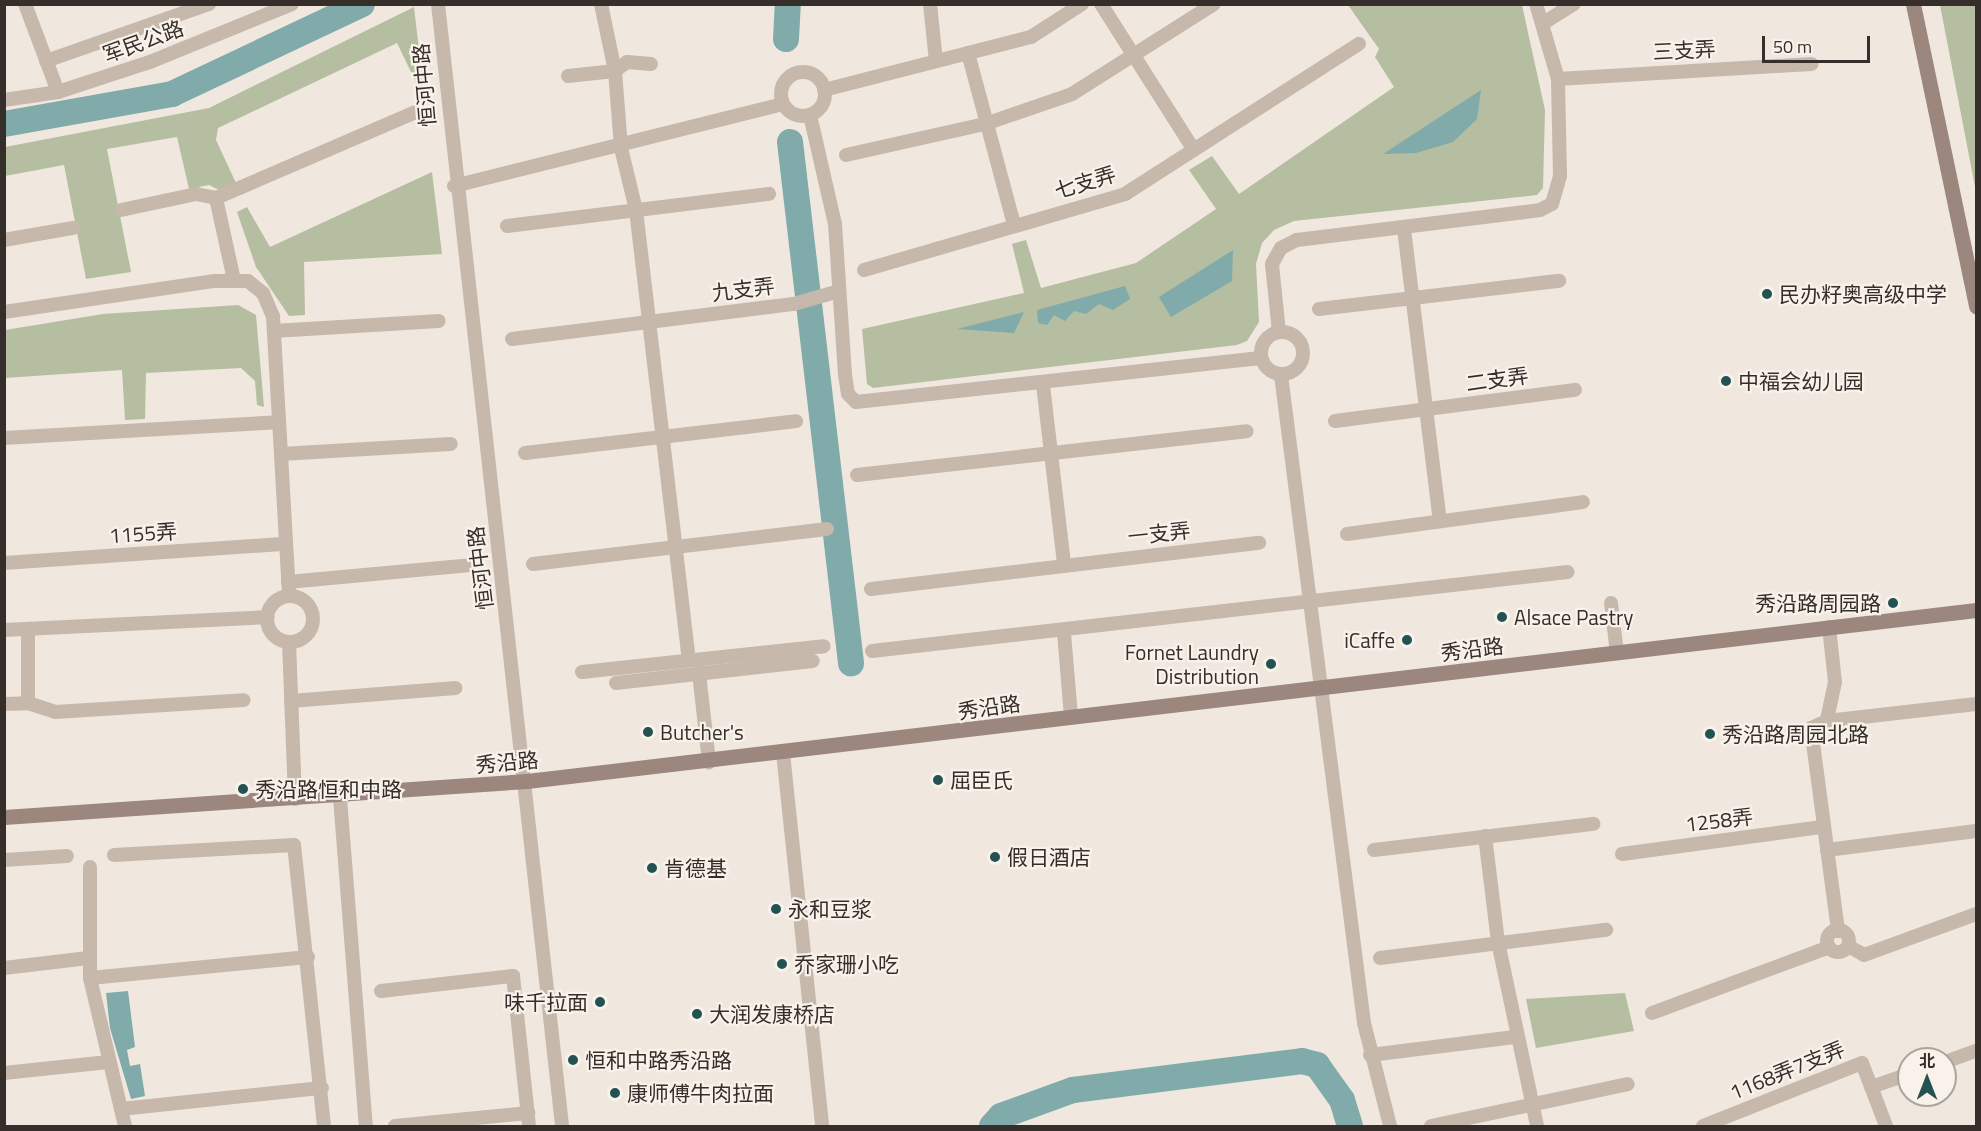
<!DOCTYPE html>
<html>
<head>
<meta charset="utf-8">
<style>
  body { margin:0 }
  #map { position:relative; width:1981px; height:1131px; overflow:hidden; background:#f0e8df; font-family:"Titillium Web","Noto Sans SC",sans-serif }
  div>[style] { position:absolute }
  .green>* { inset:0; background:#b5bea0 }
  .water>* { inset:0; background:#81aaaa }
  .river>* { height:26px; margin:-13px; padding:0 13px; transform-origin:13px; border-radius:13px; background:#81aaaa }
  .street>* { height:14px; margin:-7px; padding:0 7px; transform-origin:7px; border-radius:7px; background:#c7b8ac }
  .street>.ring { margin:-7px; padding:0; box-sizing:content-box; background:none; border:14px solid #c7b8ac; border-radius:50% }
  .secondary>* { height:15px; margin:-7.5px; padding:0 7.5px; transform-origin:7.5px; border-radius:7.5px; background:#9b877e }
  .dots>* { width:16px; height:16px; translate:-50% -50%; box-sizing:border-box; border:3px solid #f8f2eb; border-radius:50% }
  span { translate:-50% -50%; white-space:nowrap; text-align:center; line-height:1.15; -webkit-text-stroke:4.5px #f8f2eb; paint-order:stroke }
  .street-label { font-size:21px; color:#362e2a }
  .poi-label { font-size:21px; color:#362e2a }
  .left { translate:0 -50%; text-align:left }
  .right { translate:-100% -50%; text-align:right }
  .frame { position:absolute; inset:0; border:6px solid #362e2a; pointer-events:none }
  .north { position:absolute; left:1897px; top:1047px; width:60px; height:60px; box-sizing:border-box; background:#f8f2eb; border:2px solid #aaa49e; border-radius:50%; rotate:0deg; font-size:16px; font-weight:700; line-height:24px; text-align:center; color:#362e2a }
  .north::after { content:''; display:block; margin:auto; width:21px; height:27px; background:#245253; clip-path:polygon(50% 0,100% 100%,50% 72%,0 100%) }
  .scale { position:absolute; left:1762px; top:36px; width:108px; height:27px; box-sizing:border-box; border:3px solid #362e2a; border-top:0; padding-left:8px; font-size:18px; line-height:21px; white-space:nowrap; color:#362e2a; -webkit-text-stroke:4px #f8f2eb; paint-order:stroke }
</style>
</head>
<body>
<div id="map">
  <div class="green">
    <i style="clip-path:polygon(1348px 5px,1522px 5px,1545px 110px,1543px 188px,1537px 195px,1294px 221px,1274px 230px,1262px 243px,1256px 264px,1259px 322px,1247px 341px,1237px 345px,873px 388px,867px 384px,862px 329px,1024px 293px,1012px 244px,1026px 240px,1041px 288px,1136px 263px,1216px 209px,1189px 170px,1212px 156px,1239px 194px,1394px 87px,1375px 57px,1379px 49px)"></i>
    <i style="clip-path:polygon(1940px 5px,1976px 5px,1976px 192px)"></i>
    <i style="clip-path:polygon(414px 7px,425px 101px,397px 43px,218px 128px,216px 140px,236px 183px,221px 191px,209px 185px,189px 189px,177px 137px,107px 149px,131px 272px,86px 279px,64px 165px,5px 176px,5px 147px,209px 108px)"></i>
    <i style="clip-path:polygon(432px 172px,442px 254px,304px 262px,305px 315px,289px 316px,256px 267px,237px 212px,247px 207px,270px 247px)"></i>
    <i style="clip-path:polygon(238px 305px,256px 315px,264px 407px,257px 405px,255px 381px,241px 368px,146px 373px,145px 419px,125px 420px,122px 370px,5px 378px,5px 330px,103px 314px)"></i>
    <i style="clip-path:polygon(1625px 993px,1634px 1031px,1536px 1048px,1526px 999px)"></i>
  </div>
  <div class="water">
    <i style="clip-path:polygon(1481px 90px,1477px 119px,1453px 142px,1416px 153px,1383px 154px)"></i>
    <i style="clip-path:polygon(1233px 250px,1232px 281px,1171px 317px,1159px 297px)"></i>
    <i style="clip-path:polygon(1125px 286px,1130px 299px,1113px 310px,1099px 304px,1086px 314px,1074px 311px,1065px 321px,1054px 315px,1047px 325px,1038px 323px,1037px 310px)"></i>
    <i style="clip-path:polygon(1024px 312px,1014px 333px,957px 329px)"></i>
    <i style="clip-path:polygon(128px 991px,135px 1047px,127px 1050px,130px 1066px,140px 1064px,145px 1096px,131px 1099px,110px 1028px,106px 993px)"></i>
  </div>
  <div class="river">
    <i style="left:786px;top:39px;width:35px;rotate:-87deg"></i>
    <i style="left:4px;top:124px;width:171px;rotate:-10.1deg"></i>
    <i style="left:172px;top:94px;width:210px;rotate:-25.3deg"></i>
    <i style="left:790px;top:142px;width:525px;rotate:83.32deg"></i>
    <i style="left:992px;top:1126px;width:13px;rotate:-48deg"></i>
    <i style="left:1001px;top:1116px;width:77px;rotate:-19.9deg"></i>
    <i style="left:1073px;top:1090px;width:231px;rotate:-7.2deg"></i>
    <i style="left:1302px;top:1061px;width:16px;rotate:15deg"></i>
    <i style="left:1317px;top:1065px;width:43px;rotate:54.5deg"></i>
    <i style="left:1342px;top:1100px;width:27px;rotate:73deg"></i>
  </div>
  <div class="street">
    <i style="left:25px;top:4px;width:94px;rotate:69.4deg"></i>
    <i style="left:438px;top:4px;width:1129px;rotate:83.69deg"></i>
    <i style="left:601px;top:4px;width:68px;rotate:78.2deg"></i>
    <i style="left:615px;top:71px;width:77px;rotate:85.5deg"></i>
    <i style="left:621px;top:148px;width:64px;rotate:76.4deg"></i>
    <i style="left:636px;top:210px;width:453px;rotate:83.3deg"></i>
    <i style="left:930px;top:4px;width:57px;rotate:84deg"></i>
    <i style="left:1101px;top:4px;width:173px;rotate:57.5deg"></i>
    <i style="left:1545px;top:22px;width:34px;rotate:-32deg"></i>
    <i style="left:968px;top:53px;width:178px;rotate:75deg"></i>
    <i style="left:46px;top:61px;width:173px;rotate:-19.3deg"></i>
    <i class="ring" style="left:781px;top:72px;width:30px;height:30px"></i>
    <i style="left:568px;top:76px;width:47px;rotate:-6.1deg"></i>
    <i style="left:615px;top:71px;width:15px;rotate:-37deg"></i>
    <i style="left:627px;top:62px;width:24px;rotate:5deg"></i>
    <i style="left:1558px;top:79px;width:254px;rotate:-3.4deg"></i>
    <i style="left:824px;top:90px;width:214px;rotate:-14.4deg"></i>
    <i style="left:1031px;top:37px;width:61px;rotate:-32.9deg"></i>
    <i style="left:4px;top:100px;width:55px;rotate:-8.4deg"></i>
    <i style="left:58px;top:92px;width:97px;rotate:-18.1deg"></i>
    <i style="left:150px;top:62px;width:153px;rotate:-22.2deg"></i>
    <i style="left:810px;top:115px;width:112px;rotate:77.1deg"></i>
    <i style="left:835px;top:224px;width:151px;rotate:86.2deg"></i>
    <i style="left:845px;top:375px;width:19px;rotate:81deg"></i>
    <i style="left:848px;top:394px;width:11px;rotate:45deg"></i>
    <i style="left:856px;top:402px;width:407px;rotate:-6.2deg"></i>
    <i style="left:846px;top:155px;width:142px;rotate:-12.6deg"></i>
    <i style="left:985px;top:124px;width:92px;rotate:-19deg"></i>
    <i style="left:1072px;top:94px;width:168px;rotate:-32.4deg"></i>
    <i style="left:454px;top:186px;width:338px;rotate:-14deg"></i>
    <i style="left:121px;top:210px;width:77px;rotate:-12deg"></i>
    <i style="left:196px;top:194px;width:20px;rotate:11deg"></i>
    <i style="left:507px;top:226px;width:264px;rotate:-7deg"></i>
    <i style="left:1404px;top:229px;width:294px;rotate:83deg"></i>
    <i style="left:4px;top:240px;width:70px;rotate:-9.9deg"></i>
    <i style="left:864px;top:270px;width:272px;rotate:-16.2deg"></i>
    <i style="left:1125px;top:194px;width:278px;rotate:-32.7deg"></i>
    <i style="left:234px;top:280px;width:84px;rotate:-102.4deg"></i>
    <i style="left:216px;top:198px;width:220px;rotate:-23.3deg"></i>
    <i style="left:1319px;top:309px;width:242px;rotate:-6.7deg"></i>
    <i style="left:4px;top:312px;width:213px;rotate:-8.4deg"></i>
    <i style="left:215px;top:281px;width:33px"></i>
    <i style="left:248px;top:281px;width:19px;rotate:39deg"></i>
    <i style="left:263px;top:293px;width:25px;rotate:67deg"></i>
    <i style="left:273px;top:316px;width:280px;rotate:86.7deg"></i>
    <i style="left:274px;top:331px;width:165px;rotate:-3.5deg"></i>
    <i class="ring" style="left:1261px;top:332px;width:28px;height:28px"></i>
    <i style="left:1279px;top:332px;width:68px;rotate:-95.9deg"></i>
    <i style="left:1272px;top:264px;width:18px;rotate:-61deg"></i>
    <i style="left:1281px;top:248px;width:18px;rotate:-27deg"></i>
    <i style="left:1297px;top:240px;width:245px;rotate:-7deg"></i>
    <i style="left:1540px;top:210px;width:13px;rotate:-27deg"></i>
    <i style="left:1552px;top:204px;width:29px;rotate:-74deg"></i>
    <i style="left:1560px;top:176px;width:97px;rotate:-91.2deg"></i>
    <i style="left:1558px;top:79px;width:78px;rotate:-106.3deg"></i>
    <i style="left:512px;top:339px;width:284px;rotate:-7.1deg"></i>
    <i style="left:794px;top:304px;width:47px;rotate:-16.1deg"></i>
    <i style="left:1281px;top:375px;width:653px;rotate:82.7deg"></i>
    <i style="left:1364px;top:1023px;width:106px;rotate:75.8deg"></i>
    <i style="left:1043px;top:385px;width:181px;rotate:83.3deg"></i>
    <i style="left:1335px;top:421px;width:242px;rotate:-7.4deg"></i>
    <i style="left:4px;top:438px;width:274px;rotate:-3.3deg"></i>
    <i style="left:525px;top:453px;width:273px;rotate:-6.7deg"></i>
    <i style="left:281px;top:454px;width:170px;rotate:-3.4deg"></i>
    <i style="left:857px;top:475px;width:392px;rotate:-6.4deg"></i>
    <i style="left:1347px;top:534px;width:238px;rotate:-7.7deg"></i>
    <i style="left:4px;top:563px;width:282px;rotate:-3.9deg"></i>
    <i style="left:533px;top:564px;width:296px;rotate:-6.8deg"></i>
    <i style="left:288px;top:582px;width:183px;rotate:-5.3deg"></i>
    <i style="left:871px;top:589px;width:391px;rotate:-6.8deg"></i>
    <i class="ring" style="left:267px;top:596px;width:32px;height:32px"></i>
    <i style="left:1611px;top:603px;width:50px;rotate:83.2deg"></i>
    <i style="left:1829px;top:627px;width:55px;rotate:83.8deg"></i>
    <i style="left:1835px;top:682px;width:40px;rotate:102deg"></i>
    <i style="left:1827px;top:721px;width:17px;rotate:156deg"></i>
    <i style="left:1811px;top:728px;width:205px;rotate:82.4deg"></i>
    <i style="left:4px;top:630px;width:264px;rotate:-2.8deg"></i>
    <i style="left:1064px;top:633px;width:84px;rotate:85.2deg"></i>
    <i style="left:289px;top:642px;width:157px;rotate:87.8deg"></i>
    <i style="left:872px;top:651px;width:700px;rotate:-6.48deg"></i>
    <i style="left:582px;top:672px;width:243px;rotate:-6.1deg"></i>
    <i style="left:699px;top:673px;width:90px;rotate:83.6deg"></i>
    <i style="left:616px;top:683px;width:198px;rotate:-6.4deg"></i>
    <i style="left:291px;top:701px;width:165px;rotate:-4.5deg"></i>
    <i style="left:28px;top:703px;width:74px;rotate:-90deg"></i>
    <i style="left:4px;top:704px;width:24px;rotate:-2deg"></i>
    <i style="left:28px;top:703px;width:28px;rotate:18deg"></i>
    <i style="left:55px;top:712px;width:189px;rotate:-3.6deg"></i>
    <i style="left:1827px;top:721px;width:150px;rotate:-6.5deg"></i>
    <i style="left:783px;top:753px;width:375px;rotate:84deg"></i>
    <i style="left:340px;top:798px;width:329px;rotate:85.5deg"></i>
    <i style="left:1485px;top:836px;width:107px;rotate:83deg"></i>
    <i style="left:1498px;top:942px;width:188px;rotate:78deg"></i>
    <i style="left:1374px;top:850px;width:221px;rotate:-6.8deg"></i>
    <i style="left:1827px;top:850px;width:150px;rotate:-7.3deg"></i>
    <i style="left:1622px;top:854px;width:202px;rotate:-7.7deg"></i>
    <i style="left:114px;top:855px;width:180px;rotate:-3.2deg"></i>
    <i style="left:294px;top:845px;width:283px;rotate:83.9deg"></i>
    <i style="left:4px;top:860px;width:63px;rotate:-3.6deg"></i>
    <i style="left:90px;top:867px;width:111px;rotate:90deg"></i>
    <i style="left:90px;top:978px;width:152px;rotate:76.7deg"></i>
    <i class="ring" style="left:1827px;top:930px;width:8px;height:8px"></i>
    <i style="left:1848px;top:946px;width:18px;rotate:29deg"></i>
    <i style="left:1864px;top:955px;width:119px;rotate:-20.1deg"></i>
    <i style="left:1380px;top:958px;width:228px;rotate:-7.1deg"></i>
    <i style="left:4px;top:968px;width:85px;rotate:-6.8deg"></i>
    <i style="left:90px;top:978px;width:219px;rotate:-5.5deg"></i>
    <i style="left:381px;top:991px;width:133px;rotate:-6.5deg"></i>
    <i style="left:513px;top:976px;width:151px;rotate:83.9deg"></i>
    <i style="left:1652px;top:1013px;width:189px;rotate:-20.4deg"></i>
    <i style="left:1370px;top:1055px;width:146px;rotate:-7.1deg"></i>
    <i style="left:1945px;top:1062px;width:33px;rotate:-20deg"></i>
    <i style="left:4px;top:1073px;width:105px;rotate:-6deg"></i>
    <i style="left:1871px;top:1087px;width:40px;rotate:-18.9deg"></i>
    <i style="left:121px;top:1109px;width:202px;rotate:-6deg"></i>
    <i style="left:395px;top:1126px;width:134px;rotate:-5.6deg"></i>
    <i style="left:1431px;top:1126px;width:201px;rotate:-12deg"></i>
    <i style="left:1703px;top:1126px;width:171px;rotate:-21.6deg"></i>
    <i style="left:1862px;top:1063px;width:67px;rotate:69.1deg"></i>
  </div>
  <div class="secondary">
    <i style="left:1913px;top:4px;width:309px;rotate:78.2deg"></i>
    <i style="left:4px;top:817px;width:524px;rotate:-3.94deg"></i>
    <i style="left:527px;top:781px;width:1459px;rotate:-6.73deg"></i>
  </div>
  <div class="dots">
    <i style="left:1767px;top:294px;background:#245253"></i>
    <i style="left:1726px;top:381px;background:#245253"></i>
    <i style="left:1893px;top:603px;background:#245253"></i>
    <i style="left:1502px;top:617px;background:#245253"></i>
    <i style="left:1407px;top:640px;background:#245253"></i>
    <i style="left:1271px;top:664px;background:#245253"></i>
    <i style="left:648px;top:732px;background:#245253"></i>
    <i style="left:1710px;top:734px;background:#245253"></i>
    <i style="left:938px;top:780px;background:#245253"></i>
    <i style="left:243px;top:789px;background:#245253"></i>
    <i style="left:995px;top:857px;background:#245253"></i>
    <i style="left:652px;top:868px;background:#245253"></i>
    <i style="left:776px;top:909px;background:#245253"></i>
    <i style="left:782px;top:964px;background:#245253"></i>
    <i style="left:600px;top:1002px;background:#245253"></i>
    <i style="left:697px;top:1014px;background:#245253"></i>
    <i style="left:573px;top:1060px;background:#245253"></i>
    <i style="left:615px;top:1093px;background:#245253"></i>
  </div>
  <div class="street-label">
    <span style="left:143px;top:41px;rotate:-20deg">军民公路</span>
    <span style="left:1684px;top:50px;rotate:-3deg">三支弄</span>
    <span style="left:424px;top:85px;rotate:-95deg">恒河中路</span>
    <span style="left:1085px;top:182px;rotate:-17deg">七支弄</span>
    <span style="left:743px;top:289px;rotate:-7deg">九支弄</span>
    <span style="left:1497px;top:379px;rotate:-8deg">二支弄</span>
    <span style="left:143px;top:533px;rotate:-4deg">1155弄</span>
    <span style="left:1159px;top:533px;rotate:-6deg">一支弄</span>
    <span style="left:480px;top:568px;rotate:-97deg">恒河中路</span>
    <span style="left:1472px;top:649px;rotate:-7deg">秀沿路</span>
    <span style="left:989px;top:707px;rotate:-8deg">秀沿路</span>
    <span style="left:507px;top:762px;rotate:-5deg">秀沿路</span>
    <span style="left:1719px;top:820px;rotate:-7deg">1258弄</span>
    <span style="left:1787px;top:1070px;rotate:-22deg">1168弄7支弄</span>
  </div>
  <div class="poi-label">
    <span class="left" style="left:1779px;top:294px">民办籽奥高级中学</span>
    <span class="left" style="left:1738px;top:381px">中福会幼儿园</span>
    <span class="right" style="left:1881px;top:603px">秀沿路周园路</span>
    <span class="left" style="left:1514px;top:617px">Alsace Pastry</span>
    <span class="right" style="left:1395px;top:640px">iCaffe</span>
    <span class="right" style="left:1259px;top:664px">Fornet Laundry<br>Distribution</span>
    <span class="left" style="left:660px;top:732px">Butcher's</span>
    <span class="left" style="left:1722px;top:734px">秀沿路周园北路</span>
    <span class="left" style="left:950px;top:780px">屈臣氏</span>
    <span class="left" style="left:255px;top:789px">秀沿路恒和中路</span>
    <span class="left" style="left:1007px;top:857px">假日酒店</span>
    <span class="left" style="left:664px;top:868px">肯德基</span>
    <span class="left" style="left:788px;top:909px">永和豆浆</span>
    <span class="left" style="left:794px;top:964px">乔家珊小吃</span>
    <span class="right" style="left:588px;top:1002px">味千拉面</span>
    <span class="left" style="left:709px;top:1014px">大润发康桥店</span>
    <span class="left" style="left:585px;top:1060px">恒和中路秀沿路</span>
    <span class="left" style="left:627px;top:1093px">康师傅牛肉拉面</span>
  </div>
  <div class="frame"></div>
  <div class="north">北</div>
  <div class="scale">50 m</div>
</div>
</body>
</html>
